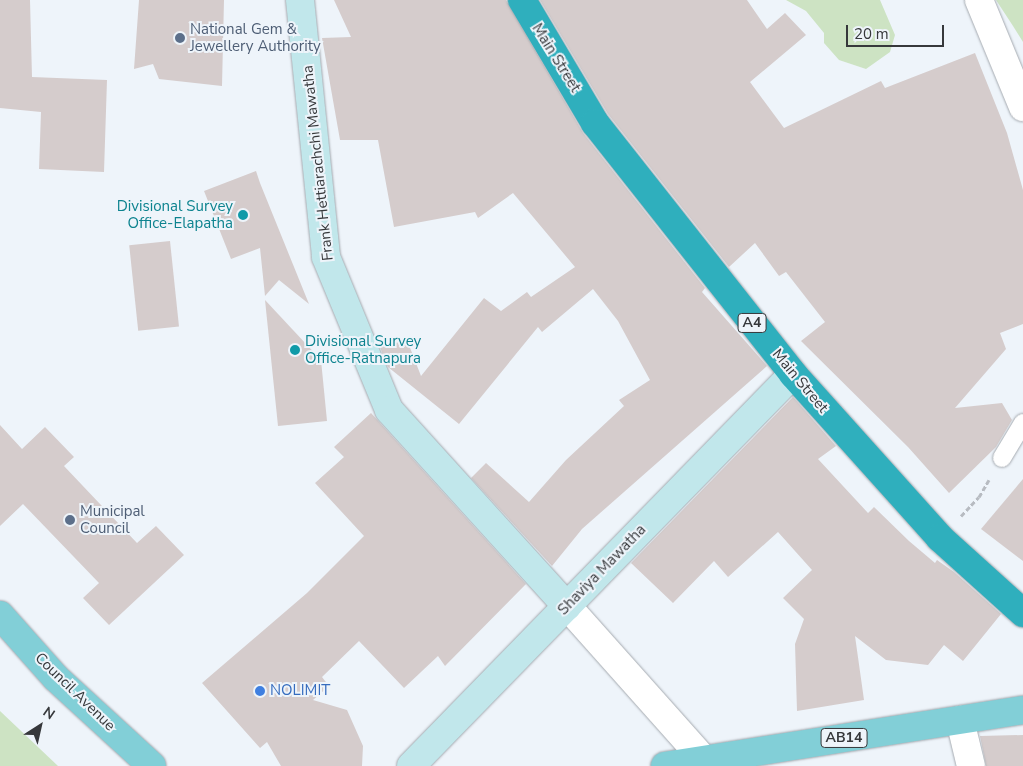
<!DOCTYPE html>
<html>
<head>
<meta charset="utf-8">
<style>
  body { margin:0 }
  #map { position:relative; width:1023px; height:766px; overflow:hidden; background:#eef4fa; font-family:"Nunito Sans",sans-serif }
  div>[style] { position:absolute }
  .green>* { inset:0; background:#cde3c3 }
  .building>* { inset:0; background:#d5cccc; transform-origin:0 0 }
  .path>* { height:3px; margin-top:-1.5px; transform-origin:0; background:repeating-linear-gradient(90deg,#b7bbc1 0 5px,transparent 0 7.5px) }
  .roads { filter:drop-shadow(0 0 1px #a5aab0) drop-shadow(0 0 1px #a5aab0) }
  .lane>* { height:18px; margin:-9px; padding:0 9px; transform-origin:9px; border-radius:9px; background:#fff }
  .street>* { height:28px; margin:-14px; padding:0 14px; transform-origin:14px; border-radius:14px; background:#fff }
  .secondary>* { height:28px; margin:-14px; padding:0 14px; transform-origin:14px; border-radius:14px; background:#c1e7eb }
  .primary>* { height:28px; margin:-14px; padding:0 14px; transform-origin:14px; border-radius:14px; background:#82cfd7 }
  .highway>* { height:28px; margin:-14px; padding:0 14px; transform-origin:14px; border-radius:14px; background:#2fafbd }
  .dots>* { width:14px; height:14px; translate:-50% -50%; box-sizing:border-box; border:2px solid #eef4fa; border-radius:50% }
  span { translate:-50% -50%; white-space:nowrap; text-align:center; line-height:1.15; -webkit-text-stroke:4px #eef4fa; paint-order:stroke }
  .shield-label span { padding:1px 4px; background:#eef4fa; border:1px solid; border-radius:4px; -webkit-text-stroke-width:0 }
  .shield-label { font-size:14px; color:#36383b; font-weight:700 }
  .service-label { font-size:15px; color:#4e5e75 }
  .left { translate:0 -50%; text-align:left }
  .street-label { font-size:15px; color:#36383b }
  .culture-label { font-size:15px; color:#0d838f }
  .right { translate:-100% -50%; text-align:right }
  .shop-label { font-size:15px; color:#366cbe }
  .north { position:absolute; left:15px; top:701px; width:50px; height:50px; -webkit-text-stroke:4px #eef4fa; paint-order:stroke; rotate:35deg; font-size:14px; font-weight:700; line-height:20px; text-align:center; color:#36383b }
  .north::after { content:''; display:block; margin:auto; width:18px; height:22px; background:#36383b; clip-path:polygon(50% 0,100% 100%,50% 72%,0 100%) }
  .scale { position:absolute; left:846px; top:25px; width:98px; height:22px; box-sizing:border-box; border:2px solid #36383b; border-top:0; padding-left:6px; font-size:15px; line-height:18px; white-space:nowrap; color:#36383b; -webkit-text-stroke:4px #eef4fa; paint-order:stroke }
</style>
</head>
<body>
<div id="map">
  <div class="green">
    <i style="clip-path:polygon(786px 0,880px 0,895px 35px,890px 52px,866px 69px,839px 60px,824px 43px,824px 33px,806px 11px)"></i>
    <i style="clip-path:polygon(996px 0,1023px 0,1023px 42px,1013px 26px)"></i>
    <i style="clip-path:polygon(0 711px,58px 766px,0 766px)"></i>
  </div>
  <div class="building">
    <i style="clip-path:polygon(0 0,30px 0,32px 77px,107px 80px,104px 172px,39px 169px,41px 112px,0 108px)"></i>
    <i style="clip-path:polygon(139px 0,224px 0,222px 86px,159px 79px,153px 64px,134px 69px)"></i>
    <i style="clip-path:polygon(334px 0,506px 0,583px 133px,705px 288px,702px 292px,767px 366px,582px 529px,552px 566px,471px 478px,486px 463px,529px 502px,566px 460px,624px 406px,619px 400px,650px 380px,618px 321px,593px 289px,542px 332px,538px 327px,459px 424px,388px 367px,380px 347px,407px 340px,421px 376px,484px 298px,501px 311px,527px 292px,531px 297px,575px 267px,513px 193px,478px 218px,475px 212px,394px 227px,378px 140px,340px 140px,322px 38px,351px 37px)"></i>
    <i style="clip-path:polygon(540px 0,747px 0,767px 29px,785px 13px,806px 35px,750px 82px,784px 128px,881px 81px,885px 88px,975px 53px,1007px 133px,1023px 190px,1023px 324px,1000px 333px,1006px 349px,955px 408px,1002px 403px,1012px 420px,996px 447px,949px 493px,908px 447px,801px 341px,825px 322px,786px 272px,779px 276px,755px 243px,729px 267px,608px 114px)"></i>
    <i style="clip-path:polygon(256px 171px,260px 183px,309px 304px,279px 280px,265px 296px,260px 248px,231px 259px,204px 191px)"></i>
    <i style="left:170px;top:241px;width:86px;height:41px;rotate:84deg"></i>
    <i style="clip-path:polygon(265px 300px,321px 360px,327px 421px,278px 426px)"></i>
    <i style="clip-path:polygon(793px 397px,836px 446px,818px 459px,868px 513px,874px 507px,909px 541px,935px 563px,937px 560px,954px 572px,1001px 614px,963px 661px,944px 645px,928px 665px,886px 660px,855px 636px,864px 700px,797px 711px,795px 644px,804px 619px,783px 598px,812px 570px,778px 532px,728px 577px,714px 561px,673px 603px,631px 563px)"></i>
    <i style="clip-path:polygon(371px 413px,526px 584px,445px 666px,438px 656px,404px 688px,359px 641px,322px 677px,329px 686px,313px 700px,347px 710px,363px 746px,362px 766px,281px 766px,267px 742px,260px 748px,202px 683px,307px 593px,364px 536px,315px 483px,344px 457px,334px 447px)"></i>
    <i style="clip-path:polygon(0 425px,22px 449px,45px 427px,74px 457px,64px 466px,137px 543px,156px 526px,184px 555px,109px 625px,83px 598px,99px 583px,23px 504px,0 526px)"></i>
    <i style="clip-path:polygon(1023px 479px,1023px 561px,981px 529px)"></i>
    <i style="clip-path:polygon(1023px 735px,1023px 766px,986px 766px,980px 736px)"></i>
  </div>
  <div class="path">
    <i style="left:961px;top:516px;width:26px;rotate:-47deg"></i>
    <i style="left:979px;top:497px;width:20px;rotate:-60deg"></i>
  </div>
  <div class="roads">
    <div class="lane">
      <i style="left:1002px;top:458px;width:41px;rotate:-59deg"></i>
    </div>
    <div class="street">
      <i style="left:979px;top:0;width:116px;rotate:67.6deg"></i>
      <i style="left:567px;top:606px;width:206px;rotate:48.3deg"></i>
      <i style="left:960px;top:720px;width:47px;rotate:76.6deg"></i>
    </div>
    <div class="secondary">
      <i style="left:300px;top:0;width:258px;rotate:84.2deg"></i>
      <i style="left:326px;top:257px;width:165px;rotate:67.6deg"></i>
      <i style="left:389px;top:410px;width:265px;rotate:47.8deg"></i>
      <i style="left:411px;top:766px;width:547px;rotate:-45.74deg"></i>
    </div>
    <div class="primary">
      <i style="left:0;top:615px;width:84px;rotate:48.4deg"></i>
      <i style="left:56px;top:678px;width:130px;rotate:42.5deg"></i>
      <i style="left:665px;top:766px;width:362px;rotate:-8.9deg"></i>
    </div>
    <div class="highway">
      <i style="left:522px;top:0;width:143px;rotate:59.3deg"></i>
      <i style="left:595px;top:123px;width:320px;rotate:51.7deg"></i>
      <i style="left:793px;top:374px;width:220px;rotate:48.1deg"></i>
      <i style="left:940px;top:538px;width:112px;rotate:42.1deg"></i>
    </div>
  </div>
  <div class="dots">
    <i style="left:180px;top:38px;background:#5c6f8a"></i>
    <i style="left:243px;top:215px;background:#0f9aa8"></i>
    <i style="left:295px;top:350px;background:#0f9aa8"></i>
    <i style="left:70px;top:520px;background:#5c6f8a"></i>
    <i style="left:260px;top:691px;background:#3f7fe0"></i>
  </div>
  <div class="shield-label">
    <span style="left:752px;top:323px">A4</span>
    <span style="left:844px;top:738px">AB14</span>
  </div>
  <div class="service-label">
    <span class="left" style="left:190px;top:38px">National Gem &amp;<br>Jewellery Authority</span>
    <span class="left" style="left:80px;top:520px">Municipal<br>Council</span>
  </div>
  <div class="street-label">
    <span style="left:556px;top:58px;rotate:58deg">Main Street</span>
    <span style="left:318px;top:163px;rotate:-96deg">Frank Hettiarachchi Mawatha</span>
    <span style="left:800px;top:381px;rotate:50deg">Main Street</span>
    <span style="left:602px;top:570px;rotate:-46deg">Shaviya Mawatha</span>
    <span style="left:75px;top:692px;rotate:44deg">Council Avenue</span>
  </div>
  <div class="culture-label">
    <span class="right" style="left:233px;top:215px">Divisional Survey<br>Office-Elapatha</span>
    <span class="left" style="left:305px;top:350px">Divisional Survey<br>Office-Ratnapura</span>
  </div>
  <div class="shop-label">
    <span class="left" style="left:270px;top:691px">NOLIMIT</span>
  </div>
  <div class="north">N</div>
  <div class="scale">20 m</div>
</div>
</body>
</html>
